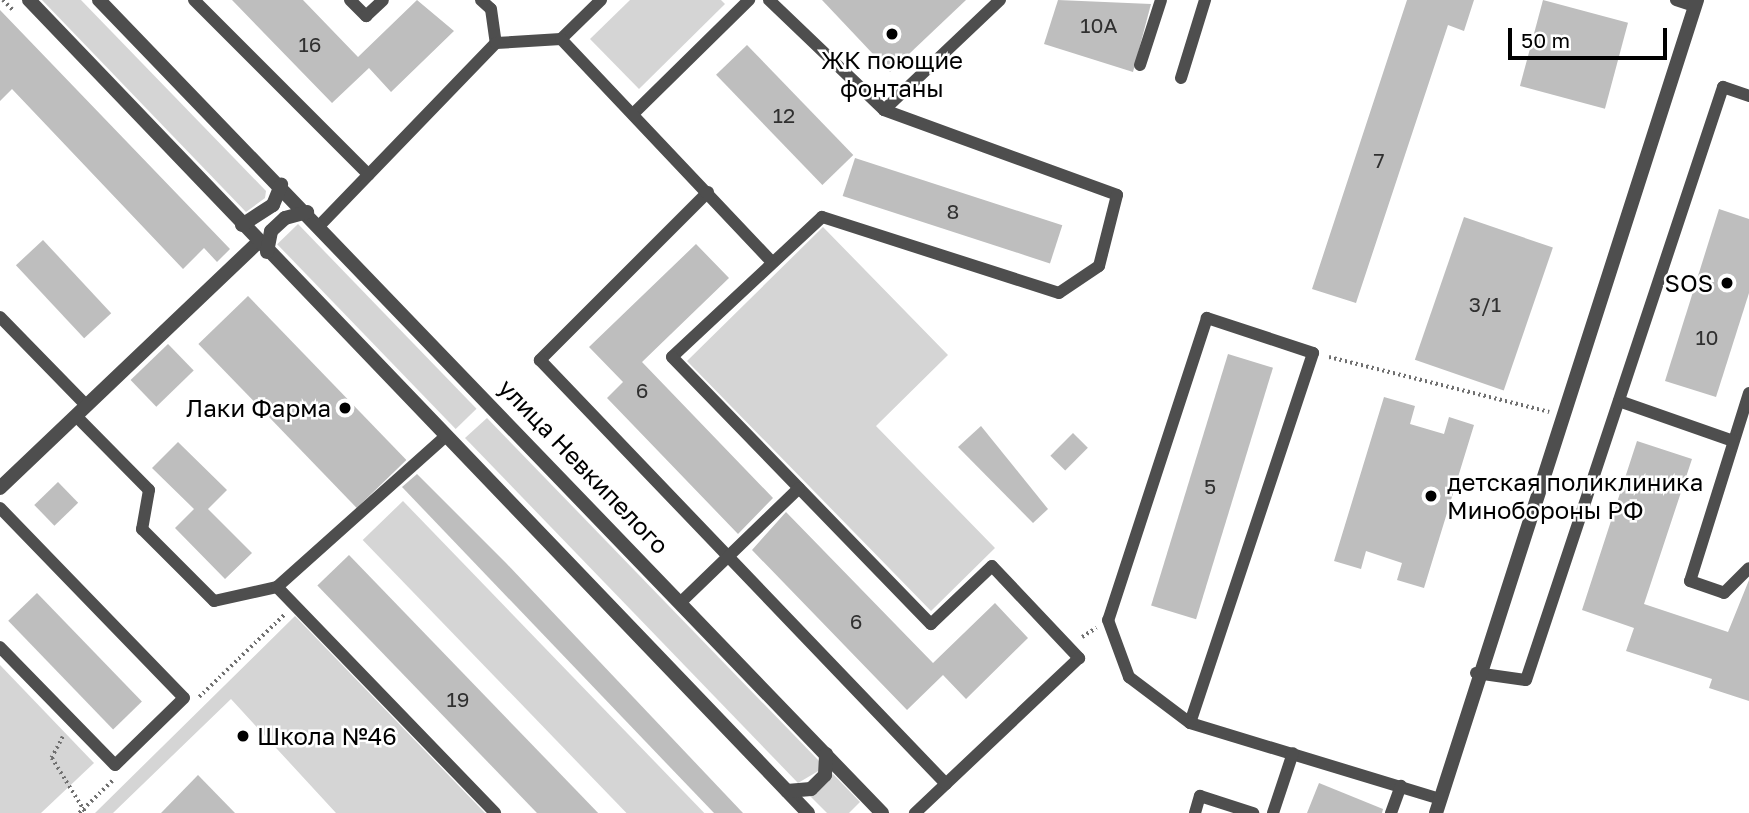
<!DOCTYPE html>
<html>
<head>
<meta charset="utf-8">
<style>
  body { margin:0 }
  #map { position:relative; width:1749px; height:813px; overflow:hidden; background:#fff; font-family:"Golos Text",sans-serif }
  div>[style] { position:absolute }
  .green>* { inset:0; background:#d5d5d5; transform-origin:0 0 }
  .building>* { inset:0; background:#bebebe; transform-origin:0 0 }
  .path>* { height:3.5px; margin-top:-1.75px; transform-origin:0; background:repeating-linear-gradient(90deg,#707070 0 2px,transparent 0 5.5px) }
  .service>* { height:12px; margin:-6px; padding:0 6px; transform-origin:6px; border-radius:6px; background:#4e4e4e }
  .minor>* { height:14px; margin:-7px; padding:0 7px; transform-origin:7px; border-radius:7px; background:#4e4e4e }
  .tertiary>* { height:14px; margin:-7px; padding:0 7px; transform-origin:7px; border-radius:7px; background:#4e4e4e }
  .dots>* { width:19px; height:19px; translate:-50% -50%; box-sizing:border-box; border:4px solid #fff; border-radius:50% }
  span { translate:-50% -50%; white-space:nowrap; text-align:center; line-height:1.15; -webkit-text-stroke:5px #fff; paint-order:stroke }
  .number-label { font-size:21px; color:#303030 }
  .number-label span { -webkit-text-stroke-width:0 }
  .poi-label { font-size:24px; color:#000 }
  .right { translate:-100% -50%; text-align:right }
  .left { translate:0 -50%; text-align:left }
  .street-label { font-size:24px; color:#000 }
  .scale { position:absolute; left:1508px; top:28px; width:159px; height:32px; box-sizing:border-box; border:4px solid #000; border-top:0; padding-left:9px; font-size:21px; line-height:24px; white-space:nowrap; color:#000; -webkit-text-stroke:5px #fff; paint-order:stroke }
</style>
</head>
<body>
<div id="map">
  <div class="green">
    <i style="clip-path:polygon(42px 0,81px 0,266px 191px,265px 198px,246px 212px)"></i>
    <i style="clip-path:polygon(630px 0,721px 0,725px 4px,639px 89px,590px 39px)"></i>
    <i style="left:298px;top:224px;width:257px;height:29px;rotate:46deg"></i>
    <i style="clip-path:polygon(823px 227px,948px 355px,876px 426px,995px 548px,931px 611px,687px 361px)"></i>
    <i style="clip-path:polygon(487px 418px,820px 762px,820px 770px,798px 783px,465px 438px)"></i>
    <i style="left:403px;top:501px;width:435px;height:56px;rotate:46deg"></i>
    <i style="clip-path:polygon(295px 616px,485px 813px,336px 813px,231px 699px,113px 813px,95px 813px)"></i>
    <i style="clip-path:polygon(0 665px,94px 763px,41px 813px,0 813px)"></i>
    <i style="clip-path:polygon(833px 774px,860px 802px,849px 813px,827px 813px,810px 796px)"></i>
  </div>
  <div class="building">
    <i style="clip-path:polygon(232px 0,303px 0,358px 57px,417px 0,454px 31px,391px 92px,369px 68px,332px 103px)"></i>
    <i style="clip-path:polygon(822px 0,966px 0,890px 72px)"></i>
    <i style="clip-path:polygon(1058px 0,1151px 4px,1133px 72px,1044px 44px)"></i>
    <i style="clip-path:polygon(1407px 0,1474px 0,1464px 31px,1448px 25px,1356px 303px,1312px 289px)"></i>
    <i style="left:1543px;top:0;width:88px;height:89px;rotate:15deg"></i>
    <i style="clip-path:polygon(0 10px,230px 249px,217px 262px,204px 248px,183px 269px,12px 89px,0 101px)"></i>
    <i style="left:747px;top:45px;width:153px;height:43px;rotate:46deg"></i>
    <i style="left:855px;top:158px;width:218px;height:40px;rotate:18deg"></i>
    <i style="clip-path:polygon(1719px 209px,1749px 219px,1749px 293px,1716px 397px,1665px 381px)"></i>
    <i style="left:1464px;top:217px;width:94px;height:151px;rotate:19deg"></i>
    <i style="left:43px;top:240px;width:100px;height:37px;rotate:47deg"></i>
    <i style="clip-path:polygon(696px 244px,729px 278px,642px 362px,773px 498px,738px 534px,607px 398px,623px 382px,589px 347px)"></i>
    <i style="left:248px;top:296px;width:228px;height:69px;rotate:46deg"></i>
    <i style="left:168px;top:344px;width:37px;height:52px;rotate:46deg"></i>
    <i style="left:1228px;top:354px;width:47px;height:263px;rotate:17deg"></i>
    <i style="clip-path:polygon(1384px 397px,1415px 406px,1410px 424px,1444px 434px,1449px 417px,1474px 425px,1424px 588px,1397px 580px,1402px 563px,1366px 551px,1361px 569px,1334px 561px)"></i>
    <i style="clip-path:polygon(981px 426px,1048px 509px,1033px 523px,958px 447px)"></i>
    <i style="left:1073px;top:433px;width:21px;height:32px;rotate:45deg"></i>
    <i style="clip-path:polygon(1637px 441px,1692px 459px,1644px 604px,1728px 632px,1749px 580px,1749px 701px,1709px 688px,1712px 679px,1626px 651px,1634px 628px,1582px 610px)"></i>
    <i style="clip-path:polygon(178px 442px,227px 490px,208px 509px,252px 553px,225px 579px,175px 528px,194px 509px,152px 468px)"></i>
    <i style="clip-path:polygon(417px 474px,506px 563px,743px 813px,714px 813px,667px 764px,402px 487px)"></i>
    <i style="left:58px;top:482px;width:29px;height:33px;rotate:46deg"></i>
    <i style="clip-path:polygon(786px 512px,933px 663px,995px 603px,1028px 638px,966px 699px,943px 675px,907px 710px,752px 550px)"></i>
    <i style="left:349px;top:555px;width:359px;height:44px;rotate:46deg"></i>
    <i style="left:37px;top:593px;width:151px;height:40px;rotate:46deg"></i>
    <i style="clip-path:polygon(198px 775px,235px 813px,161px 813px)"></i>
    <i style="clip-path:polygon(1319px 783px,1383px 809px,1382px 813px,1307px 813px)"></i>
  </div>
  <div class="path">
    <i style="left:3px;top:0;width:16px;rotate:45deg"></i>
    <i style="left:1329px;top:357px;width:227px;rotate:14deg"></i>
    <i style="left:1082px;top:637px;width:17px;rotate:-33deg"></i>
    <i style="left:199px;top:697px;width:118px;rotate:-44deg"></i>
    <i style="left:63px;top:737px;width:24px;rotate:118deg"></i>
    <i style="left:52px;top:758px;width:65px;rotate:58.3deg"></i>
    <i style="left:79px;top:813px;width:47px;rotate:-44.1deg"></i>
  </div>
  <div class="service">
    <i style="left:194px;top:0;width:247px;rotate:45deg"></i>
    <i style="left:350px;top:0;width:23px;rotate:45deg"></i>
    <i style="left:366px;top:16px;width:23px;rotate:-43deg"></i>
    <i style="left:481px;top:0;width:13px;rotate:42deg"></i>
    <i style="left:491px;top:9px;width:34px;rotate:82deg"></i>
    <i style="left:769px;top:0;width:159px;rotate:43.7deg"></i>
    <i style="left:884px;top:110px;width:248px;rotate:20deg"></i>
    <i style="left:1117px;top:195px;width:73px;rotate:104.2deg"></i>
    <i style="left:1099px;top:266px;width:48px;rotate:146deg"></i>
    <i style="left:1059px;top:293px;width:249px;rotate:-162.2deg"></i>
    <i style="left:822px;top:217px;width:205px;rotate:137deg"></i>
    <i style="left:672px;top:357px;width:372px;rotate:45.9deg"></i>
    <i style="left:931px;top:624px;width:84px;rotate:-43.6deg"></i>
    <i style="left:992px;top:566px;width:127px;rotate:46.6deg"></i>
    <i style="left:1079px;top:658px;width:226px;rotate:136.6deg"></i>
    <i style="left:1676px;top:0;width:20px;rotate:18deg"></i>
    <i style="left:561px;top:39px;width:56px;rotate:-44.3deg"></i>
    <i style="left:1140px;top:65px;width:68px;rotate:-72.1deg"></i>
    <i style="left:1181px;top:78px;width:82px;rotate:-72.9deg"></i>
    <i style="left:884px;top:110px;width:160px;rotate:-43.5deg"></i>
    <i style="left:633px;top:114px;width:163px;rotate:-44.5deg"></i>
    <i style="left:708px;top:192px;width:238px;rotate:135deg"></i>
    <i style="left:540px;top:360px;width:587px;rotate:46.24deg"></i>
    <i style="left:320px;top:225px;width:253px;rotate:-46deg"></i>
    <i style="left:496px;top:43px;width:65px;rotate:-3.5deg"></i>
    <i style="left:561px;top:39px;width:307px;rotate:46.6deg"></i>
    <i style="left:0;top:317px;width:123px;rotate:45.7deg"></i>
    <i style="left:1749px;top:393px;width:197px;rotate:107.4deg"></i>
    <i style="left:1690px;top:581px;width:36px;rotate:19deg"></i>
    <i style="left:1724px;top:593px;width:35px;rotate:-45deg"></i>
    <i style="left:1619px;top:401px;width:121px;rotate:19.3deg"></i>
    <i style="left:76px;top:416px;width:104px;rotate:45.4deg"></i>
    <i style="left:149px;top:490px;width:40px;rotate:100deg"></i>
    <i style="left:142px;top:529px;width:102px;rotate:45deg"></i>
    <i style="left:214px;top:601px;width:65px;rotate:-12.5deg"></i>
    <i style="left:277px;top:587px;width:314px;rotate:46deg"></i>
    <i style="left:0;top:508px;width:264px;rotate:45.9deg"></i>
    <i style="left:184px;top:698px;width:96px;rotate:135.8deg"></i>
    <i style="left:115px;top:765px;width:165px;rotate:-134.3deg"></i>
    <i style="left:277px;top:587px;width:227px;rotate:-41.8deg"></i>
    <i style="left:681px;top:602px;width:164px;rotate:-44deg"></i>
    <i style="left:1476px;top:673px;width:50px;rotate:8deg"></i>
    <i style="left:1526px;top:680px;width:625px;rotate:-71.62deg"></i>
    <i style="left:1723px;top:87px;width:28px;rotate:19deg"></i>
    <i style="left:1190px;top:723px;width:390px;rotate:-71.6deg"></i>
    <i style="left:1313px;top:353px;width:112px;rotate:-161.7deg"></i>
    <i style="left:1207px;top:318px;width:318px;rotate:108.1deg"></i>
    <i style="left:1108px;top:620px;width:61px;rotate:69.8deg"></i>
    <i style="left:1129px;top:677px;width:76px;rotate:37deg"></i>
    <i style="left:1190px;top:723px;width:261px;rotate:16.9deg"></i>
    <i style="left:1195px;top:813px;width:18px;rotate:-74deg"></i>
    <i style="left:1200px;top:796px;width:56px;rotate:17.8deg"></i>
    <i style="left:1273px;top:813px;width:63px;rotate:-71.6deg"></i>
    <i style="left:1391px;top:813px;width:29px;rotate:-70deg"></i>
  </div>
  <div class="minor">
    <i style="left:0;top:488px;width:356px;rotate:-43.6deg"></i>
    <i style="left:1436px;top:813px;width:854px;rotate:-72.2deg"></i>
  </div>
  <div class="tertiary">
    <i style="left:29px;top:0;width:1126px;rotate:46.22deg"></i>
    <i style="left:99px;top:0;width:1129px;rotate:46.08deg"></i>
    <i style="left:242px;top:225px;width:37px;rotate:-33deg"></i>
    <i style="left:273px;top:205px;width:22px;rotate:-68deg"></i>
    <i style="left:267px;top:252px;width:21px;rotate:-79deg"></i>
    <i style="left:271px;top:231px;width:19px;rotate:-43deg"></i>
    <i style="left:285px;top:218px;width:23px;rotate:-15deg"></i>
    <i style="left:787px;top:791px;width:24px;rotate:-5deg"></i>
    <i style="left:811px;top:789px;width:20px;rotate:-45deg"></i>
    <i style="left:825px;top:775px;width:21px;rotate:-87deg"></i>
  </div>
  <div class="dots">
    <i style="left:892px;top:34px;background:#000"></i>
    <i style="left:1727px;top:283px;background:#000"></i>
    <i style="left:345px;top:408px;background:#000"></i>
    <i style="left:1431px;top:496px;background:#000"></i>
    <i style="left:243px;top:736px;background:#000"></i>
  </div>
  <div class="number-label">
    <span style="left:1099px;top:25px">10А</span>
    <span style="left:310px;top:44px">16</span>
    <span style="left:784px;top:115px">12</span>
    <span style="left:1379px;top:160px">7</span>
    <span style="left:953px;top:211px">8</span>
    <span style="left:1485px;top:304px">3/1</span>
    <span style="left:1707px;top:337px">10</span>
    <span style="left:642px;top:390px">6</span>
    <span style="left:1210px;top:486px">5</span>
    <span style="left:856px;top:621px">6</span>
    <span style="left:458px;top:699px">19</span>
  </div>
  <div class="poi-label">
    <span style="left:892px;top:74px">ЖК поющие<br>фонтаны</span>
    <span class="right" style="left:1713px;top:283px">SOS</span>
    <span class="right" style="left:331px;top:408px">Лаки Фарма</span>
    <span class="left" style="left:1447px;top:496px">детская поликлиника<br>Минобороны РФ</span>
    <span class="left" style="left:257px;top:736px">Школа №46</span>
  </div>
  <div class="street-label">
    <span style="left:584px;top:466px;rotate:46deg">улица Невкипелого</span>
  </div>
  <div class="scale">50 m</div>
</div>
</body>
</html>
